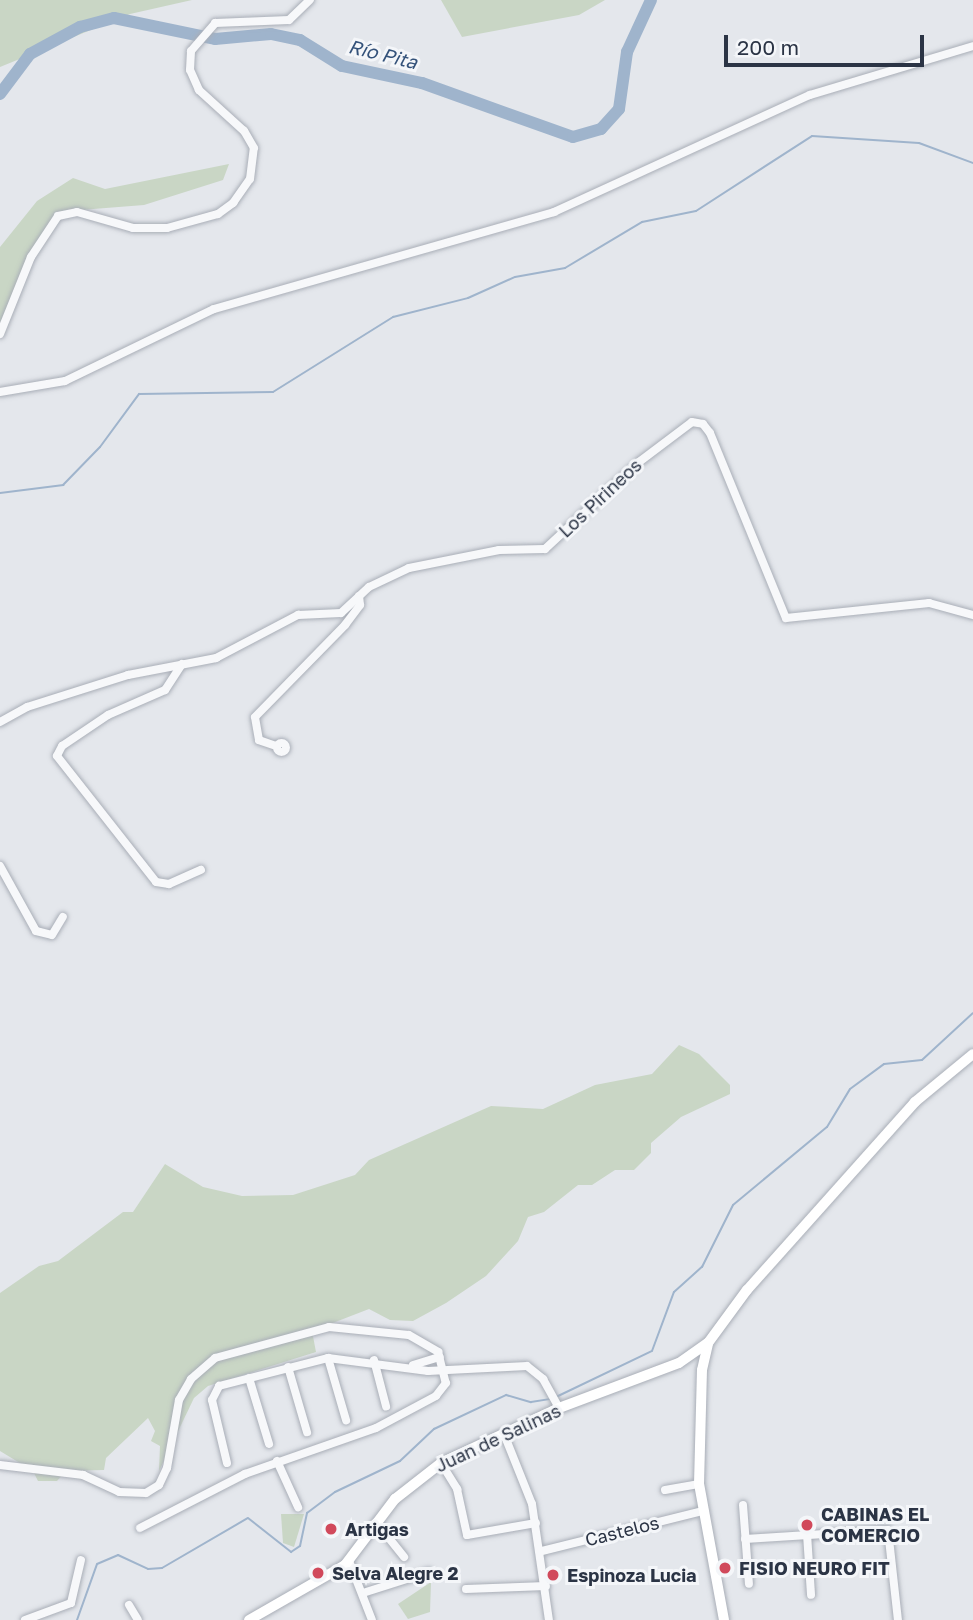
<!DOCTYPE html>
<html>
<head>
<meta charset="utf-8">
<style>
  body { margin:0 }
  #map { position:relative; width:973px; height:1620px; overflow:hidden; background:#e4e7ec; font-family:"Golos Text",sans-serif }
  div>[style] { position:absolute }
  .green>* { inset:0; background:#c9d6c5 }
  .stream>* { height:2px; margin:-1px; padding:0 1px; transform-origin:1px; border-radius:1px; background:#9fb4cc }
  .river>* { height:12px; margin:-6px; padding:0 6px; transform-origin:6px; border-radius:6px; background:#9fb4cc }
  .roads { filter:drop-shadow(0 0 2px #a9aeb7) drop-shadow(0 0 2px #a9aeb7) }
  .street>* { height:8px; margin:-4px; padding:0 4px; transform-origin:4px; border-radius:4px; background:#f7f8fa }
  .street>.ring { margin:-4px; padding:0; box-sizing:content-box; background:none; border:8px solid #f7f8fa; border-radius:50% }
  .secondary>* { height:10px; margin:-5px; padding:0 5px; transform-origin:5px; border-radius:5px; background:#fff }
  .dots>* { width:19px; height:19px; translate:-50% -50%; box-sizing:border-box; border:4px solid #f4f6f9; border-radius:50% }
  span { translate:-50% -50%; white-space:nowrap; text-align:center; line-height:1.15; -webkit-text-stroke:6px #f4f6f9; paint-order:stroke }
  .street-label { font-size:18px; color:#2b3445 }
  .poi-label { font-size:18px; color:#2b3445; font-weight:700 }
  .left { translate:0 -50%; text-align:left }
  .water-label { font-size:19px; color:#34527a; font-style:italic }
  .scale { position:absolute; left:724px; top:35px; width:200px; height:32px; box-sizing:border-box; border:4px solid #2b3445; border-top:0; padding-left:9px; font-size:21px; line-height:24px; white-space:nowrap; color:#2b3445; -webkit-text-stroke:5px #f4f6f9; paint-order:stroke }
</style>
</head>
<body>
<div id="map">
  <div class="green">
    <i style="clip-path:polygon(0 0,192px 0,130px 14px,0 67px)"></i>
    <i style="clip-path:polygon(441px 0,605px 0,579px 15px,462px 37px)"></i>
    <i style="clip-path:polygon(229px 164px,223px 180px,144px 205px,55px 212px,0 323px,0 247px,37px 201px,73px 178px,105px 189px)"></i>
    <i style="clip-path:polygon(679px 1045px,699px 1054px,730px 1085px,730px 1094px,681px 1117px,651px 1143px,651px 1153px,634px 1170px,615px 1170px,592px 1185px,578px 1185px,544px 1212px,528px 1217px,518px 1241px,486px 1276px,446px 1303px,413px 1321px,390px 1320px,369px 1309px,312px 1331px,316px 1352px,208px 1386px,194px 1398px,159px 1471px,160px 1446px,151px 1441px,155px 1431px,148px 1418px,106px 1458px,104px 1470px,66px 1471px,57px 1481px,38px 1481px,33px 1471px,0 1451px,0 1293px,39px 1266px,58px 1261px,123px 1212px,133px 1212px,165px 1164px,203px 1187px,242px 1196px,293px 1195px,355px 1175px,369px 1160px,491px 1106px,543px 1109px,595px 1085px,652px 1074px)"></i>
    <i style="clip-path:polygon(281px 1514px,304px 1514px,294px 1547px,283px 1543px)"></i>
    <i style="clip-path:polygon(431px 1582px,430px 1612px,408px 1619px,398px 1604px)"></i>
  </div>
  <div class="stream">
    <i style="left:0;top:493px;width:64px;rotate:-7.2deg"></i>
    <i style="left:63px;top:485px;width:53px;rotate:-45.8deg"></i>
    <i style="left:100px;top:447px;width:66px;rotate:-53.7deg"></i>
    <i style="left:139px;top:394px;width:134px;rotate:-0.9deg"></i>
    <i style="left:273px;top:392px;width:142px;rotate:-32deg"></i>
    <i style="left:393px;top:317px;width:77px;rotate:-14.2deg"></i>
    <i style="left:468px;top:298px;width:51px;rotate:-24.1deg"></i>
    <i style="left:515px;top:277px;width:51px;rotate:-10.2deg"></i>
    <i style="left:565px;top:268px;width:90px;rotate:-30.9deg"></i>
    <i style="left:642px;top:222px;width:55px;rotate:-11.5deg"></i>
    <i style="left:696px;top:211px;width:138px;rotate:-32.9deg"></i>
    <i style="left:812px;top:136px;width:107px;rotate:3.7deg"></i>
    <i style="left:919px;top:143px;width:58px;rotate:20.3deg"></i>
    <i style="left:556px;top:1397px;width:106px;rotate:-25.6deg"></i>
    <i style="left:652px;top:1351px;width:63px;rotate:-69.6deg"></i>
    <i style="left:674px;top:1292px;width:38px;rotate:-42deg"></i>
    <i style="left:702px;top:1267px;width:69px;rotate:-63.4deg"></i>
    <i style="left:733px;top:1205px;width:122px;rotate:-39.7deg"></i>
    <i style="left:827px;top:1127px;width:44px;rotate:-58.8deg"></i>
    <i style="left:850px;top:1089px;width:42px;rotate:-36.3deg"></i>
    <i style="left:884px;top:1064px;width:38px;rotate:-6deg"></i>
    <i style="left:922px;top:1060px;width:69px;rotate:-42.7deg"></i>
    <i style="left:77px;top:1620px;width:59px;rotate:-70.3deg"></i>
    <i style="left:97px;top:1564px;width:23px;rotate:-23deg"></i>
    <i style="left:118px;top:1555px;width:33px;rotate:25deg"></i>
    <i style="left:148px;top:1569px;width:14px;rotate:-4deg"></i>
    <i style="left:162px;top:1568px;width:99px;rotate:-30.2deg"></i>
    <i style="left:248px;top:1518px;width:55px;rotate:38.3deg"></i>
    <i style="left:291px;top:1552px;width:11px;rotate:-34deg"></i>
    <i style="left:300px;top:1546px;width:34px;rotate:-78deg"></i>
    <i style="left:307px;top:1513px;width:35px;rotate:-37deg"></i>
    <i style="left:335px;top:1492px;width:72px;rotate:-25.5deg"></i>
    <i style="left:400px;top:1461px;width:47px;rotate:-43.3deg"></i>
    <i style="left:434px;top:1429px;width:80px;rotate:-25.3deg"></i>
    <i style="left:506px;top:1395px;width:26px;rotate:16deg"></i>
    <i style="left:531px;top:1402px;width:20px;rotate:-9deg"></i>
  </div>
  <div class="river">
    <i style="left:0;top:94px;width:50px;rotate:-53.1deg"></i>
    <i style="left:30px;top:54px;width:57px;rotate:-28.4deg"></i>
    <i style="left:80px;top:27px;width:35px;rotate:-15deg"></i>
    <i style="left:114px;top:18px;width:103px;rotate:11.7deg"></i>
    <i style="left:215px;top:39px;width:56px;rotate:-5.1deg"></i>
    <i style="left:271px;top:34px;width:30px;rotate:12deg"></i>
    <i style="left:300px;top:40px;width:49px;rotate:31.8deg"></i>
    <i style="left:342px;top:66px;width:82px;rotate:12deg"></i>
    <i style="left:422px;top:83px;width:160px;rotate:19.7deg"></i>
    <i style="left:573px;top:137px;width:29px;rotate:-16deg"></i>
    <i style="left:601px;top:129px;width:27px;rotate:-48deg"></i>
    <i style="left:619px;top:109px;width:58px;rotate:-82deg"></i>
    <i style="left:627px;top:52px;width:57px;rotate:-65.2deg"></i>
  </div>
  <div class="roads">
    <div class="street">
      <i style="left:0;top:334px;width:83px;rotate:-68.1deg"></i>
      <i style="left:31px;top:257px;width:49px;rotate:-56.6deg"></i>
      <i style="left:58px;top:216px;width:19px;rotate:-12deg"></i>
      <i style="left:77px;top:212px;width:58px;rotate:15.9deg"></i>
      <i style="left:133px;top:228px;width:34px"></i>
      <i style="left:167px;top:228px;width:53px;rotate:-15.4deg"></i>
      <i style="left:218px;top:214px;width:19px;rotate:-36deg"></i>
      <i style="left:233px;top:203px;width:29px;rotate:-55deg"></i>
      <i style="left:250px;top:179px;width:31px;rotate:-83deg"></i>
      <i style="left:254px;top:148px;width:20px;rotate:-120deg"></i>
      <i style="left:244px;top:131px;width:61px;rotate:-137.7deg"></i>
      <i style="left:199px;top:90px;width:22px;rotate:-114deg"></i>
      <i style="left:190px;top:70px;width:19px;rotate:-87deg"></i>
      <i style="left:191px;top:51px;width:37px;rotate:-49deg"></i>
      <i style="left:215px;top:23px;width:74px;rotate:-2.3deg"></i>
      <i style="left:289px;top:20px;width:29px;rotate:-44deg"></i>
      <i style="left:0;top:392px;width:66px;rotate:-9.6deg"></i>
      <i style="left:65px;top:381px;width:165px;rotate:-25.8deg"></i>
      <i style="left:214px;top:309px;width:354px;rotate:-15.9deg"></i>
      <i style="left:554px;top:212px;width:281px;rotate:-24.6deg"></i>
      <i style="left:810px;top:95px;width:170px;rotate:-16.7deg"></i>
      <i style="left:182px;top:664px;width:31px;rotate:123deg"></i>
      <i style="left:165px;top:690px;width:62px;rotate:156.3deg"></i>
      <i style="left:108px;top:715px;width:55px;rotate:146deg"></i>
      <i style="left:62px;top:746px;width:11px;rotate:117deg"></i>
      <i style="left:57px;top:756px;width:160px;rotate:51.8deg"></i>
      <i style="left:156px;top:882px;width:13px;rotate:9deg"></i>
      <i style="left:169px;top:884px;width:35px;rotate:-24deg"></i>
      <i style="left:0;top:722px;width:31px;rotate:-29deg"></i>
      <i style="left:27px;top:707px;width:106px;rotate:-17.6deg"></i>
      <i style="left:128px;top:675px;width:90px;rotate:-10.9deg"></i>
      <i style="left:216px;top:658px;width:93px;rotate:-27.7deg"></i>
      <i style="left:298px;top:615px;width:43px;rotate:-2.7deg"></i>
      <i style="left:341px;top:613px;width:38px;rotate:-43deg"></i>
      <i style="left:369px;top:587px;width:44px;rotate:-25.4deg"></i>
      <i style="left:409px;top:568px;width:92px;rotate:-11.3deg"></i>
      <i style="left:499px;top:550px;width:46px;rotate:-1.2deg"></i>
      <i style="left:545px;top:549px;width:128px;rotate:-42.8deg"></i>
      <i style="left:639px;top:462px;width:66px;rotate:-37deg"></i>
      <i style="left:692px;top:422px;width:11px;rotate:10deg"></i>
      <i style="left:703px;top:424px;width:11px;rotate:52deg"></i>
      <i style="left:710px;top:433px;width:200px;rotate:67.7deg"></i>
      <i style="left:786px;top:618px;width:144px;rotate:-6deg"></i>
      <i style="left:929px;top:603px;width:46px;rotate:15.3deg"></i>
      <i class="ring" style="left:276.5px;top:742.5px;width:1px;height:1px"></i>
      <i style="left:276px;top:746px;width:18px;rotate:-161deg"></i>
      <i style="left:259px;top:740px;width:23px;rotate:-100deg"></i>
      <i style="left:255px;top:717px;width:129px;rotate:-45.6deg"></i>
      <i style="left:345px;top:625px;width:25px;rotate:-53deg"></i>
      <i style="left:360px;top:605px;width:9px;rotate:-96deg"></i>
      <i style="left:0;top:866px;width:74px;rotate:61deg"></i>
      <i style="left:36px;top:931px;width:16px;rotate:14deg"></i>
      <i style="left:52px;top:935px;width:21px;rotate:-59deg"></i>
      <i style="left:328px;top:1358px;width:65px;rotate:73.8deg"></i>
      <i style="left:374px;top:1360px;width:48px;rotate:75.4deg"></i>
      <i style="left:413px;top:1365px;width:28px;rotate:-17deg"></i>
      <i style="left:288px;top:1367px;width:68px;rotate:73.7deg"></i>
      <i style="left:249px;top:1378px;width:69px;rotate:73.1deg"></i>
      <i style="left:504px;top:1434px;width:75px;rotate:68.2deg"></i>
      <i style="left:532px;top:1504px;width:117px;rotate:81.7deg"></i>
      <i style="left:277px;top:1461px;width:51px;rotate:65.5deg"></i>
      <i style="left:227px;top:1463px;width:65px;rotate:-103.4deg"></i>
      <i style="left:212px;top:1400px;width:16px;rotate:-63deg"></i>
      <i style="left:219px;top:1386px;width:113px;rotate:-14.4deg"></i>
      <i style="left:328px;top:1358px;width:101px;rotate:7.4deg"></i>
      <i style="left:428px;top:1371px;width:99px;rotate:-2.9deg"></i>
      <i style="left:527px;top:1366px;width:21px;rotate:39deg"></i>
      <i style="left:543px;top:1379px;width:33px;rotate:61deg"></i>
      <i style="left:441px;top:1463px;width:31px;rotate:58deg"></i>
      <i style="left:457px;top:1489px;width:47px;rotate:77.7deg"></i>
      <i style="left:467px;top:1535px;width:70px;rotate:-9.9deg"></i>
      <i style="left:0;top:1465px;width:84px;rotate:6.9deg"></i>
      <i style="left:83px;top:1475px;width:40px;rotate:25deg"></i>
      <i style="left:119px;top:1492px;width:27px;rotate:2deg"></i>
      <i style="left:146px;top:1493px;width:15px;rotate:-32deg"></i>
      <i style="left:159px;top:1485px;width:19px;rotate:-65deg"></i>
      <i style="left:167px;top:1468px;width:69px;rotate:-80deg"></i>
      <i style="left:179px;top:1400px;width:24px;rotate:-60deg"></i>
      <i style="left:191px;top:1379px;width:32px;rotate:-41deg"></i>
      <i style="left:215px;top:1358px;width:118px;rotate:-15.2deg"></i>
      <i style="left:329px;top:1327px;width:80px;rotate:5.7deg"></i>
      <i style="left:409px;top:1335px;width:34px;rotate:30deg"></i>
      <i style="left:438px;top:1352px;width:32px;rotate:76deg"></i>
      <i style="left:446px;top:1383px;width:16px;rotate:128deg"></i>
      <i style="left:436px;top:1396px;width:68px;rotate:151.9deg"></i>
      <i style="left:376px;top:1428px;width:139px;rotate:160.7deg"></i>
      <i style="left:245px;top:1474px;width:118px;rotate:152.8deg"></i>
      <i style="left:665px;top:1490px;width:35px;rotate:-10deg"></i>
      <i style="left:743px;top:1505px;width:79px;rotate:85.7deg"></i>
      <i style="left:376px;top:1522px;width:45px;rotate:51.3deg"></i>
      <i style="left:807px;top:1534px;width:61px;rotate:86.2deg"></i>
      <i style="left:745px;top:1539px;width:143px;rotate:-3.6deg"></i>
      <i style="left:888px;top:1530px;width:91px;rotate:83.7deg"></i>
      <i style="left:542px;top:1551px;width:165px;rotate:-14deg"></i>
      <i style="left:349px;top:1561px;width:63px;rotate:68.7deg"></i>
      <i style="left:466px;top:1589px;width:80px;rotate:-2.1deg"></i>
      <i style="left:366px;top:1592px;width:66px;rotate:-17.6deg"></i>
      <i style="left:129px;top:1605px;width:17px;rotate:59deg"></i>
      <i style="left:25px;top:1620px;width:49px;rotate:-20.3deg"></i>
      <i style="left:71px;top:1603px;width:44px;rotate:-76.9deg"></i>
    </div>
    <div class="secondary">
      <i style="left:249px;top:1620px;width:111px;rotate:-29.8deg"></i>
      <i style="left:345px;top:1565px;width:83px;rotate:-52.9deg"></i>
      <i style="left:395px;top:1499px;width:58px;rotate:-38deg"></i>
      <i style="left:441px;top:1463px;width:130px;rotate:-25deg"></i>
      <i style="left:559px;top:1408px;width:128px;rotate:-20.6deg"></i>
      <i style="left:679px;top:1363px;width:35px;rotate:-35deg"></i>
      <i style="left:724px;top:1620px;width:138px;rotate:-100.4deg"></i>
      <i style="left:699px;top:1484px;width:114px;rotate:-88.5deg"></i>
      <i style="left:702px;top:1370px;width:28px;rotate:-77deg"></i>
      <i style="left:708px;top:1343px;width:66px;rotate:-53.7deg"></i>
      <i style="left:747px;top:1290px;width:252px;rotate:-48.2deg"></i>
      <i style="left:915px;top:1102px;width:75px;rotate:-39.6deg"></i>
    </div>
  </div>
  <div class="dots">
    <i style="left:807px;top:1525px;background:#d1495b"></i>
    <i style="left:331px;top:1529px;background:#d1495b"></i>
    <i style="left:725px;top:1568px;background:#d1495b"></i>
    <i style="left:318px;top:1573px;background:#d1495b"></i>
    <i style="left:553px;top:1575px;background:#d1495b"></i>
  </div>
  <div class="street-label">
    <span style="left:600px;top:498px;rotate:-43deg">Los Pirineos</span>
    <span style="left:498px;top:1438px;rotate:-25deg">Juan de Salinas</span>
    <span style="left:622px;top:1531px;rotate:-14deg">Castelos</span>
  </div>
  <div class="poi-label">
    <span class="left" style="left:821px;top:1525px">CABINAS EL<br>COMERCIO</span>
    <span class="left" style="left:345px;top:1529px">Artigas</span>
    <span class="left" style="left:739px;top:1568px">FISIO NEURO FIT</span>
    <span class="left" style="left:332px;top:1573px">Selva Alegre 2</span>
    <span class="left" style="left:567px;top:1575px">Espinoza Lucia</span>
  </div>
  <div class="water-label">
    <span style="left:383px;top:54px;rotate:14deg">Río Pita</span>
  </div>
  <div class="scale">200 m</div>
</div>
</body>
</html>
